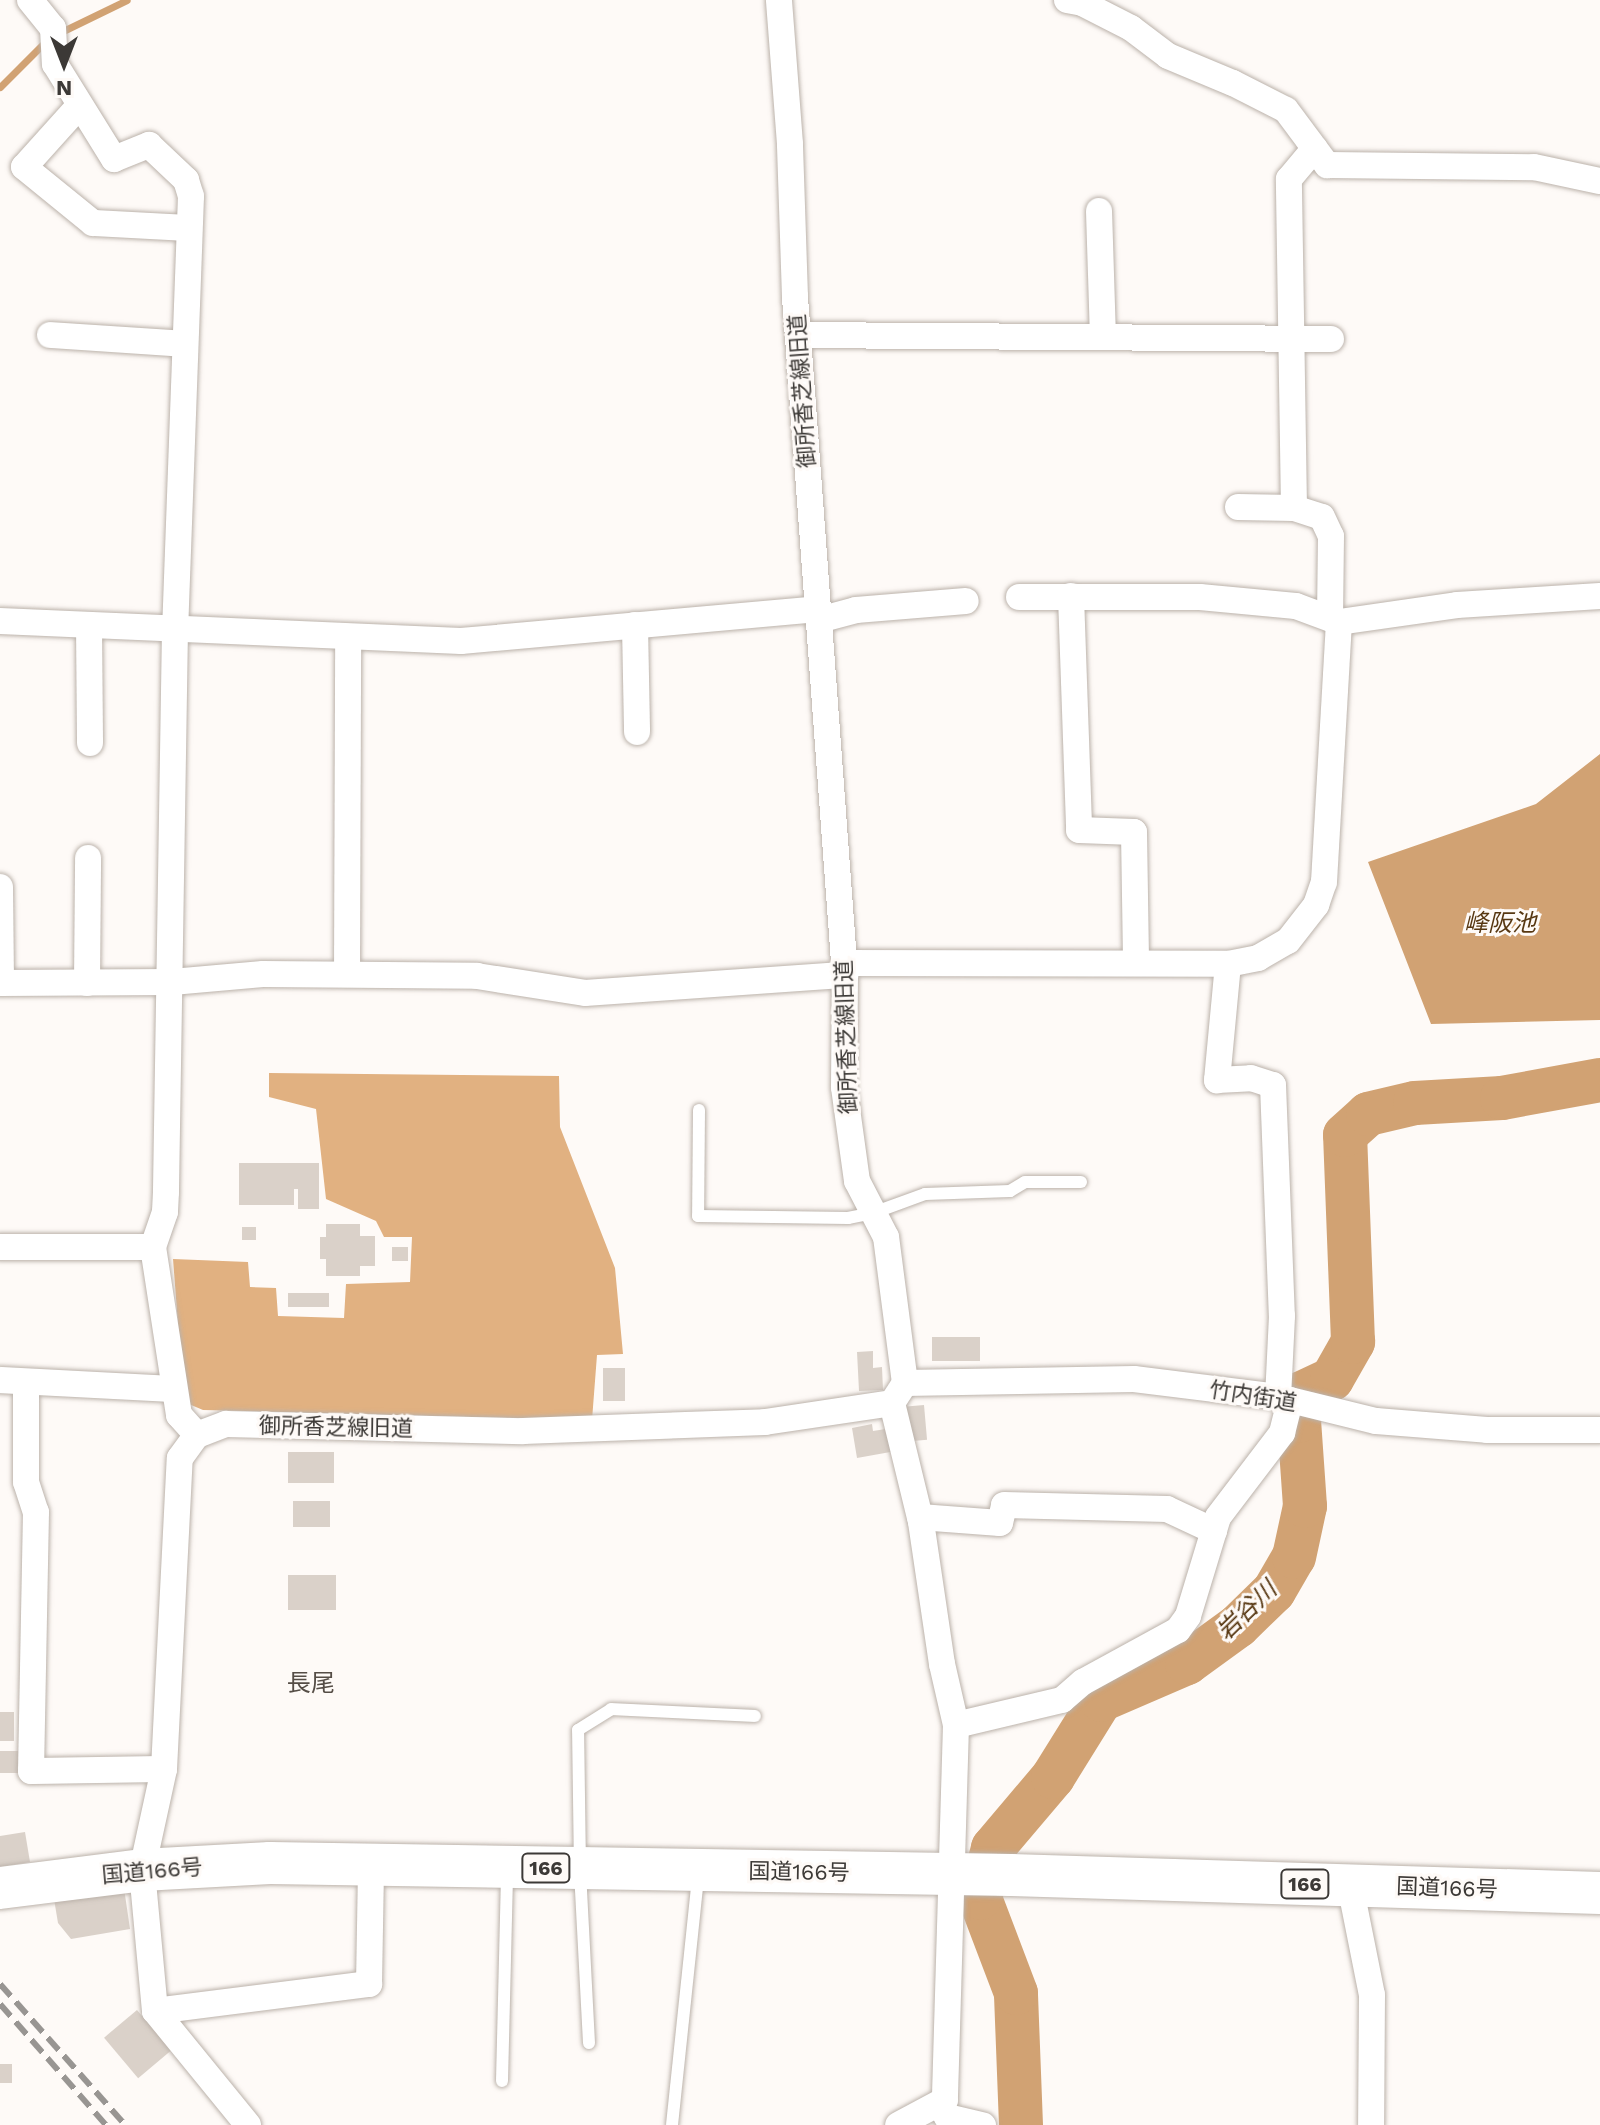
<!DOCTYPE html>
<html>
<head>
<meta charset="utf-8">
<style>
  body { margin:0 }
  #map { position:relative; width:1600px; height:2125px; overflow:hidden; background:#fefaf7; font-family:"Work Sans","Noto Sans JP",sans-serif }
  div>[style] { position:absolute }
  .forest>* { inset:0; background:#e1b181 }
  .water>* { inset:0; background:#d1a273 }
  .stream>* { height:7px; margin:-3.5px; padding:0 3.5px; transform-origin:3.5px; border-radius:3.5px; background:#d1a273 }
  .river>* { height:44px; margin:-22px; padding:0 22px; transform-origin:22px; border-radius:22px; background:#d1a273 }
  .building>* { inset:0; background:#dad1c9; transform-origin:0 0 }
  .roads { filter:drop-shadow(0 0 2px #bbb2aa) drop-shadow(0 0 2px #bbb2aa) }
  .service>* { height:12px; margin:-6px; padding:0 6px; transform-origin:6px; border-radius:6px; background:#fff }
  .minor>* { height:26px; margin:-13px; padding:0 13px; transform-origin:13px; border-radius:13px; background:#fff }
  .trunk>* { height:42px; margin:-21px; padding:0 21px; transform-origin:21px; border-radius:21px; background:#fff }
  .rail>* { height:6px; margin-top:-3px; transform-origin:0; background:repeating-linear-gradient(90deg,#989592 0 16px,transparent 0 24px) }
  span { translate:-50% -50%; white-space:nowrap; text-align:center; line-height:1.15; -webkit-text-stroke:6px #fefaf7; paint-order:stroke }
  .shield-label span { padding:2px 6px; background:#fefaf7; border:2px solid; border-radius:6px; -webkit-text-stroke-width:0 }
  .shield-label { font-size:20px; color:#3c3936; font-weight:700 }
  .street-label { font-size:22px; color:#3c3936 }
  .water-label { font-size:24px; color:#573711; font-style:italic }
  .neighbourhood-label { font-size:24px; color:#554d46 }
  .north { position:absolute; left:24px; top:24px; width:80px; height:80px; -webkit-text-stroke:6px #fefaf7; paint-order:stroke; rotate:180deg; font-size:22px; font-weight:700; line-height:32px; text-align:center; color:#3c3936 }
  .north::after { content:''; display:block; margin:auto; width:28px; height:36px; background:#3c3936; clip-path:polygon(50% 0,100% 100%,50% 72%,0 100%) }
</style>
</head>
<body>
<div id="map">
  <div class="forest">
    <i style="clip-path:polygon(269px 1073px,559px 1076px,560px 1127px,615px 1268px,623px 1354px,597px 1355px,592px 1420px,203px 1410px,184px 1402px,173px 1259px,248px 1262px,250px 1287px,276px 1288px,278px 1316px,344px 1318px,346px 1284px,410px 1282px,412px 1237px,384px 1237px,376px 1221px,326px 1199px,316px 1109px,269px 1097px)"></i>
  </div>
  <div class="water">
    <i style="clip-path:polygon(1600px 754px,1600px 1020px,1431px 1024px,1368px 862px,1536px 804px)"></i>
  </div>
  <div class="stream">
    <i style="left:61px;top:32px;width:73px;rotate:-25.9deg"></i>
    <i style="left:0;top:87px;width:66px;rotate:-45deg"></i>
  </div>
  <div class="river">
    <i style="left:1021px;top:2125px;width:132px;rotate:-92.2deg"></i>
    <i style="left:1016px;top:1993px;width:102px;rotate:-110.8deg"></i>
    <i style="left:980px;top:1898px;width:52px;rotate:-75.4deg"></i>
    <i style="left:993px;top:1848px;width:93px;rotate:-49.8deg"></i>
    <i style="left:1053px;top:1777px;width:91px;rotate:-58.1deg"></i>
    <i style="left:1101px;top:1700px;width:94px;rotate:-23.3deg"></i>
    <i style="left:1187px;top:1663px;width:63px;rotate:-36deg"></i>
    <i style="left:1238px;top:1626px;width:50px;rotate:-44.2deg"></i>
    <i style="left:1274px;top:1591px;width:39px;rotate:-60deg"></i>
    <i style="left:1294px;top:1557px;width:52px;rotate:-77.8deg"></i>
    <i style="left:1305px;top:1506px;width:85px;rotate:-94deg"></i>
    <i style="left:1299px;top:1421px;width:28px;rotate:-84deg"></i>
    <i style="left:1302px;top:1393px;width:33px;rotate:-25deg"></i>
    <i style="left:1332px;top:1379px;width:43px;rotate:-60.4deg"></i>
    <i style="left:1353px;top:1342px;width:207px;rotate:-92.2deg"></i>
    <i style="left:1345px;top:1135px;width:31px;rotate:-42deg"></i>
    <i style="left:1368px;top:1114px;width:48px;rotate:-13.2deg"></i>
    <i style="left:1415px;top:1103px;width:87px;rotate:-3.3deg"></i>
    <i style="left:1502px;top:1098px;width:100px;rotate:-10.4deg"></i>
  </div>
  <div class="building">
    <i style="clip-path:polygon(239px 1163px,319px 1163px,319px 1209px,298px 1209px,298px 1189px,294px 1189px,294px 1205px,239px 1205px)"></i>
    <i style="clip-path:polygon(326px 1224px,360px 1224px,360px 1236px,375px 1236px,375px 1266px,360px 1266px,360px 1276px,326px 1276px,326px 1259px,320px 1259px,320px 1237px,326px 1237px)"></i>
    <i style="left:242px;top:1227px;width:14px;height:13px"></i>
    <i style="left:392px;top:1247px;width:16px;height:14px"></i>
    <i style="left:288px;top:1293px;width:41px;height:14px"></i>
    <i style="left:932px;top:1337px;width:48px;height:24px"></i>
    <i style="clip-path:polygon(873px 1351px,873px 1368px,882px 1367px,883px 1390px,859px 1391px,857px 1352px)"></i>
    <i style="left:603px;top:1368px;width:22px;height:33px"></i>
    <i style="left:924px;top:1405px;width:35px;height:23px;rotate:85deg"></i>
    <i style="clip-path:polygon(872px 1424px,873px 1431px,892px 1428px,896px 1451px,857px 1458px,852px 1428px)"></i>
    <i style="left:288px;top:1452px;width:46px;height:31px"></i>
    <i style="left:293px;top:1501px;width:37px;height:26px"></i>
    <i style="left:288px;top:1575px;width:48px;height:35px"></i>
    <i style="left:0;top:1712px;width:14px;height:29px"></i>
    <i style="left:0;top:1751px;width:22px;height:22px"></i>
    <i style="clip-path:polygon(25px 1832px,30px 1862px,0 1867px,0 1836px)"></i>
    <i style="clip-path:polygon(124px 1888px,130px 1929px,71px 1939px,58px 1923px,54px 1899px)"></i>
    <i style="left:137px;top:2010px;width:53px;height:43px;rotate:50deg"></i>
    <i style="left:0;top:2064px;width:12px;height:19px"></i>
  </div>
  <div class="roads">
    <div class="service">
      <i style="left:699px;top:1110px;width:106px;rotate:90.5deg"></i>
      <i style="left:698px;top:1216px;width:150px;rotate:0.8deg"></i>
      <i style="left:848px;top:1218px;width:25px;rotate:-11deg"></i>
      <i style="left:873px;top:1213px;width:55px;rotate:-20.1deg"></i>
      <i style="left:925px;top:1194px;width:85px;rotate:-2deg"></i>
      <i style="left:1010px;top:1191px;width:17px;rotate:-31deg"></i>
      <i style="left:1025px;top:1182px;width:56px"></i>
      <i style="left:589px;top:2043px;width:174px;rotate:-93deg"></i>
      <i style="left:580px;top:1869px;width:139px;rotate:-90.8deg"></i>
      <i style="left:578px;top:1730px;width:39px;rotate:-32deg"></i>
      <i style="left:611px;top:1709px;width:144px;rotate:2.8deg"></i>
      <i style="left:502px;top:2081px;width:209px;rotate:-88.6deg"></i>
      <i style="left:672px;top:2125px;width:248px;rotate:-84deg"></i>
    </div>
    <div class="minor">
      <i style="left:30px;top:0;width:36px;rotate:51deg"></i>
      <i style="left:53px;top:28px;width:36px;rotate:87deg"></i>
      <i style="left:55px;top:64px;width:112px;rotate:58.2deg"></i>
      <i style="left:114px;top:159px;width:38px;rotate:-22deg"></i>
      <i style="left:149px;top:145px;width:51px;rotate:43.4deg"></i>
      <i style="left:186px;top:180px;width:17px;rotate:73deg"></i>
      <i style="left:191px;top:196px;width:433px;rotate:92.1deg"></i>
      <i style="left:175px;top:629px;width:563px;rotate:90.92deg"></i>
      <i style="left:166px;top:1192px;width:20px;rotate:93deg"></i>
      <i style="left:165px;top:1212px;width:37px;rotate:109deg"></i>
      <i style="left:1067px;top:0;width:15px;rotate:11deg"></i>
      <i style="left:1082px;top:3px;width:55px;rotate:27deg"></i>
      <i style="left:1131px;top:28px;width:46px;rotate:37.1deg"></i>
      <i style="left:1168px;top:56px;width:70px;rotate:22.6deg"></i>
      <i style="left:1233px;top:83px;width:59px;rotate:27deg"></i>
      <i style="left:1286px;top:110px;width:69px;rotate:53.3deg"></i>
      <i style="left:1327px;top:165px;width:207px;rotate:0.6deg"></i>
      <i style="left:1534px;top:167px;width:67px;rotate:12deg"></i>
      <i style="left:79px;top:106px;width:82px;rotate:132deg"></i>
      <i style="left:24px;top:167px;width:89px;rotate:39.1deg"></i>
      <i style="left:93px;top:223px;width:96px;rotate:3deg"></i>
      <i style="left:1099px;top:211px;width:126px;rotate:88.2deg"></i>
      <i style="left:50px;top:335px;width:135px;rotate:3.8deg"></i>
      <i style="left:798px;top:335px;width:533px;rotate:0.43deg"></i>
      <i style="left:1238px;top:507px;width:56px;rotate:1deg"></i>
      <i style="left:1294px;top:508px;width:29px;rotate:18deg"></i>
      <i style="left:1322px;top:517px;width:21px;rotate:65deg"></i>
      <i style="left:1331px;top:536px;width:82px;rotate:90.7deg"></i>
      <i style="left:1294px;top:508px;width:329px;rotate:-90.9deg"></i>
      <i style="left:1289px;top:179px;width:40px;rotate:-50deg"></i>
      <i style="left:1071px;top:596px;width:234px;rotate:88deg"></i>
      <i style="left:1079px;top:830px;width:55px;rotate:2.1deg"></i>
      <i style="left:1134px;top:832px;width:131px;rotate:89.1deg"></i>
      <i style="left:1019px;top:597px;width:181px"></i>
      <i style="left:1200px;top:597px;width:96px;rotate:5.4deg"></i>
      <i style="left:1296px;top:606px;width:46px;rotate:20.4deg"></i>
      <i style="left:819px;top:620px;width:38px;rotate:-15deg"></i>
      <i style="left:856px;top:610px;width:110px;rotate:-4.7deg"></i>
      <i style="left:0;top:621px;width:461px;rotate:2.5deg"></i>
      <i style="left:461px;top:641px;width:358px;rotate:-5.1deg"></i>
      <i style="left:89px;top:625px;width:118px;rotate:89.5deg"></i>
      <i style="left:635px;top:625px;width:107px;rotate:88.9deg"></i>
      <i style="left:0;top:887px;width:96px;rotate:89.4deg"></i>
      <i style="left:844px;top:963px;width:384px;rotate:0.1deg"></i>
      <i style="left:1228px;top:964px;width:31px;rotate:-11deg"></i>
      <i style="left:1258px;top:958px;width:34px;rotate:-30deg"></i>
      <i style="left:1288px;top:941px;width:46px;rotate:-52.1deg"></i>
      <i style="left:1316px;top:905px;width:24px;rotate:-71deg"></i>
      <i style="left:1324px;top:882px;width:260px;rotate:-86.7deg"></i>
      <i style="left:1339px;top:622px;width:119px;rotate:-8.2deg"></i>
      <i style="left:1457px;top:605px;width:143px;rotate:-3.6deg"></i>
      <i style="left:1228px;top:964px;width:117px;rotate:95.4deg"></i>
      <i style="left:1217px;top:1080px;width:34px;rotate:-3deg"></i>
      <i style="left:1251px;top:1078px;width:23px;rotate:18deg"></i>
      <i style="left:1273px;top:1085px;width:231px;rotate:87.8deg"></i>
      <i style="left:1282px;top:1316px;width:81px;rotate:92.8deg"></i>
      <i style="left:347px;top:974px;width:336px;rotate:-89.8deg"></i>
      <i style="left:0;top:983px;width:172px;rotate:-0.3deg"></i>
      <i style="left:172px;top:982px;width:91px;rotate:-5deg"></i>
      <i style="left:263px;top:974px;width:214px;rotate:0.5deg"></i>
      <i style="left:477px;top:976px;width:109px;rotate:8.9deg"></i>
      <i style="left:585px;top:993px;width:261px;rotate:-4deg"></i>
      <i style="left:87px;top:983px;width:125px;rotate:-89.5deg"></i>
      <i style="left:0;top:1247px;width:153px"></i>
      <i style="left:153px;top:1247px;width:170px;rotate:81.2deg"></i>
      <i style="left:179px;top:1415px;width:27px;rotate:48deg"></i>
      <i style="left:0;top:1380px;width:174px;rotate:3deg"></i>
      <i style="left:26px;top:1382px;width:100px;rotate:90deg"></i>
      <i style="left:26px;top:1482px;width:32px;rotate:72deg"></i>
      <i style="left:36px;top:1512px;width:259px;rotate:91.1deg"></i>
      <i style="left:31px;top:1771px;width:133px;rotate:-0.9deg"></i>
      <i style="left:905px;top:1383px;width:229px;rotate:-1deg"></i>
      <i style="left:1134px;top:1379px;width:145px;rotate:7.1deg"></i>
      <i style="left:1278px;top:1397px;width:101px;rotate:13.8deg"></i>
      <i style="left:1376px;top:1421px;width:111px;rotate:4.6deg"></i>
      <i style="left:1487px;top:1430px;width:113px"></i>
      <i style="left:892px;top:1403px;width:122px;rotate:76.3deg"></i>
      <i style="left:921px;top:1522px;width:144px;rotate:81.6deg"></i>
      <i style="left:942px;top:1664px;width:63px;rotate:77.1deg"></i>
      <i style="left:956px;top:1725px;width:375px;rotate:91.7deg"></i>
      <i style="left:945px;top:2100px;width:53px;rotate:152deg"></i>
      <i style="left:920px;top:1517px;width:80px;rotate:4.3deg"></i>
      <i style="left:1000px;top:1523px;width:18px;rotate:-77deg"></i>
      <i style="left:1004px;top:1505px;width:163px;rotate:1.4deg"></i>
      <i style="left:1167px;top:1509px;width:52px;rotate:25.1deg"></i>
      <i style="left:956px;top:1725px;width:109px;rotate:-13.3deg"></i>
      <i style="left:1062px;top:1700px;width:28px;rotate:-41deg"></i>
      <i style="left:1083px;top:1682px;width:108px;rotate:-28.7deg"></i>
      <i style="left:1178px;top:1630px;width:17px;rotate:-54deg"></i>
      <i style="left:1188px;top:1616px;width:103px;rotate:-73.1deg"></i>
      <i style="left:1218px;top:1517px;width:106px;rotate:-52.7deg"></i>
      <i style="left:1282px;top:1433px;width:34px;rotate:-76deg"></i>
      <i style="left:1350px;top:1885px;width:112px;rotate:78.7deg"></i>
      <i style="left:1372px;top:1995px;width:130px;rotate:90.4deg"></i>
      <i style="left:155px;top:2011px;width:216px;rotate:-7.2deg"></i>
      <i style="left:369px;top:1984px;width:119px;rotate:-89deg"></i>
      <i style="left:939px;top:2104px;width:15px;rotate:58deg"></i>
      <i style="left:947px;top:2117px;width:37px;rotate:13deg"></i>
      <i style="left:248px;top:2125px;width:147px;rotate:-129.2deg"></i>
      <i style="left:155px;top:2011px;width:142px;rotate:-95.3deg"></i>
      <i style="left:142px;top:1870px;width:103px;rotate:-77.7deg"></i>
      <i style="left:164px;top:1769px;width:311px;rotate:-87.1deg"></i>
      <i style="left:180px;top:1458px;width:29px;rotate:-54deg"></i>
      <i style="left:197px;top:1435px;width:31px;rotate:-21deg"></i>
      <i style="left:226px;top:1424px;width:297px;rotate:1.4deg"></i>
      <i style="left:523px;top:1431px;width:242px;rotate:-2.1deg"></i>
      <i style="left:765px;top:1422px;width:128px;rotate:-8.5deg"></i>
      <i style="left:892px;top:1403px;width:24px;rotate:-57deg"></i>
      <i style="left:905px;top:1383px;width:147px;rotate:-97.4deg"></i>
      <i style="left:886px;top:1237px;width:63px;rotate:-117.4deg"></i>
      <i style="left:857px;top:1181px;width:95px;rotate:-97.9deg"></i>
      <i style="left:844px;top:1087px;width:112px;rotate:-89.5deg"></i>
      <i style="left:845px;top:975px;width:680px;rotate:-94.22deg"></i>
      <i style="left:795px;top:297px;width:153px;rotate:-91.9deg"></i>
      <i style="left:790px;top:144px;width:144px;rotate:-94.4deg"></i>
    </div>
    <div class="trunk">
      <i style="left:0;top:1888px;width:143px;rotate:-7.2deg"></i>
      <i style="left:142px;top:1870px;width:128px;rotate:-3.1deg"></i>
      <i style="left:270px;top:1863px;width:741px;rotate:0.93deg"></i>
      <i style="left:1011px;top:1875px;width:589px;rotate:1.75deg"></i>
    </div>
  </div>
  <div class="rail">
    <i style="left:0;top:1984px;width:188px;rotate:48.4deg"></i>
    <i style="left:0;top:2004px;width:161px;rotate:48.8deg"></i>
  </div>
  <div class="shield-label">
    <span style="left:546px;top:1868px">166</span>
    <span style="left:1305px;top:1884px">166</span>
  </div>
  <div class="street-label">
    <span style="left:802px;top:391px;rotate:-94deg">御所香芝線旧道</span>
    <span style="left:846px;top:1037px;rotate:-92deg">御所香芝線旧道</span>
    <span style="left:1253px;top:1396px;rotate:9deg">竹内街道</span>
    <span style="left:336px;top:1427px;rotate:1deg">御所香芝線旧道</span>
    <span style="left:152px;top:1871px;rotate:-5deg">国道166号</span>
    <span style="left:799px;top:1872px;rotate:1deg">国道166号</span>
    <span style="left:1447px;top:1888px;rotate:2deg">国道166号</span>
  </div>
  <div class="water-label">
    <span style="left:1500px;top:924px">峰阪池</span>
    <span style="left:1247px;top:1611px;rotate:-44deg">岩谷川</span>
  </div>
  <div class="neighbourhood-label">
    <span style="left:311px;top:1684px">長尾</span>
  </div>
  <div class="north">N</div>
</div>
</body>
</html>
